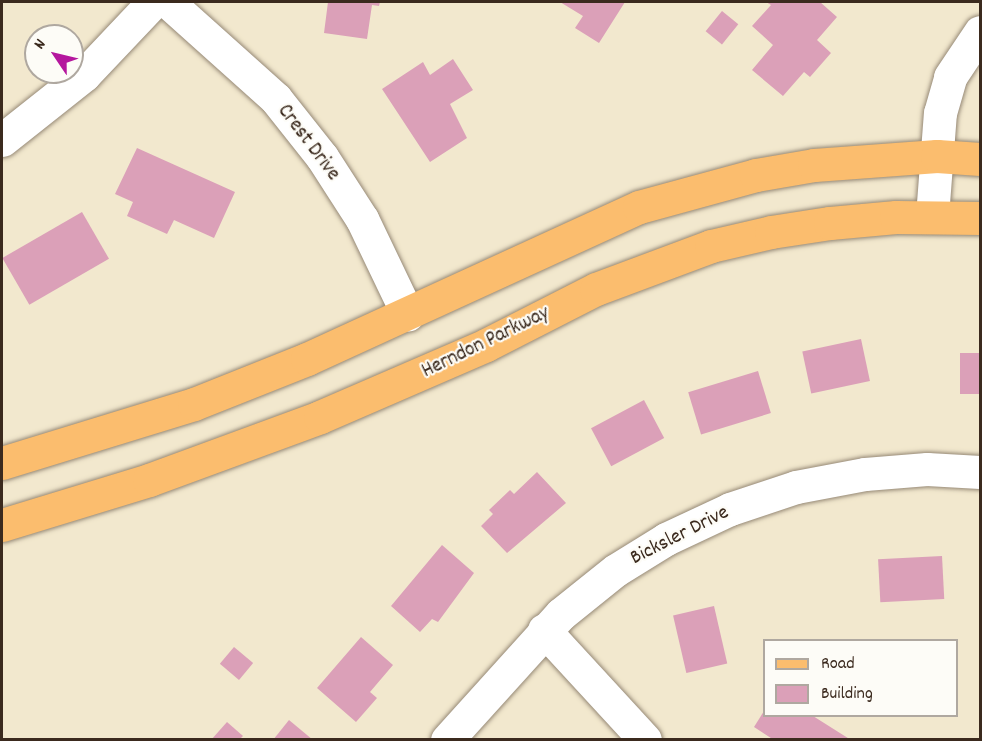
<!DOCTYPE html>
<html>
<head>
<meta charset="utf-8">
<style>
  body { margin:0 }
  #map { position:relative; width:982px; height:741px; overflow:hidden; background:#f2e8ce; font-family:Dekko,sans-serif }
  div>[style] { position:absolute }
  .building>* { inset:0; background:#dba0b8; transform-origin:0 0 }
  .roads { filter:drop-shadow(0 0 2px #968976) drop-shadow(0 0 2px #968976) }
  .minor>* { height:33px; margin:-16.5px; padding:0 16.5px; transform-origin:16.5px; border-radius:16.5px; background:#fff }
  .major>* { height:33px; margin:-16.5px; padding:0 16.5px; transform-origin:16.5px; border-radius:16.5px; background:#fbbd6e }
  span { translate:-50% -50%; white-space:nowrap; text-align:center; line-height:1.15; -webkit-text-stroke:4.5px #fdfcf7; paint-order:stroke }
  .street-label { font-size:21px; color:#3b2a1e }
  .frame { position:absolute; inset:0; border:3px solid #3b2a1e; pointer-events:none }
  .legend { position:absolute; left:763px; top:639px; width:195px; height:78px; box-sizing:border-box; background:#fdfcf7; border:2px solid #afa8a0; margin:0; padding:8px 10px; list-style:none; font-size:18px; color:#3b2a1e }
  .legend li { display:flex; align-items:center; gap:12px; height:30px }
  .legend b { width:30px; border:2px solid #afa8a0 }
  .north { position:absolute; left:24px; top:24px; width:60px; height:60px; box-sizing:border-box; background:#fdfcf7; border:2px solid #afa8a0; border-radius:50%; rotate:305deg; font-size:16px; font-weight:700; line-height:24px; text-align:center; color:#3b2a1e }
  .north::after { content:''; display:block; margin:auto; width:21px; height:27px; background:#b5179e; clip-path:polygon(50% 0,100% 100%,50% 72%,0 100%) }
</style>
</head>
<body>
<div id="map">
  <div class="building">
    <i style="clip-path:polygon(328px 2px,380px 2px,379px 6px,372px 5px,367px 39px,324px 33px)"></i>
    <i style="clip-path:polygon(560px 2px,625px 2px,599px 43px,575px 28px,583px 16px)"></i>
    <i style="clip-path:polygon(766px 2px,820px 2px,837px 17px,817px 40px,831px 53px,810px 77px,804px 72px,783px 96px,752px 70px,773px 45px,752px 26px,771px 5px)"></i>
    <i style="left:722px;top:11px;width:21px;height:26px;rotate:39deg"></i>
    <i style="clip-path:polygon(453px 59px,473px 90px,450px 104px,467px 138px,430px 162px,382px 89px,423px 62px,430px 75px)"></i>
    <i style="clip-path:polygon(137px 148px,235px 192px,214px 238px,174px 220px,167px 234px,127px 216px,133px 202px,115px 194px)"></i>
    <i style="left:82px;top:212px;width:54px;height:92px;rotate:60deg"></i>
    <i style="left:861px;top:339px;width:43px;height:60px;rotate:78deg"></i>
    <i style="left:960px;top:353px;width:20px;height:41px"></i>
    <i style="left:758px;top:371px;width:44px;height:73px;rotate:73deg"></i>
    <i style="left:644px;top:400px;width:43px;height:60px;rotate:62deg"></i>
    <i style="clip-path:polygon(537px 472px,566px 503px,507px 553px,481px 526px,493px 514px,489px 510px,510px 490px,514px 494px)"></i>
    <i style="clip-path:polygon(442px 545px,474px 573px,438px 622px,432px 619px,420px 632px,391px 606px)"></i>
    <i style="left:942px;top:556px;width:43px;height:64px;rotate:87deg"></i>
    <i style="left:714px;top:606px;width:59px;height:42px;rotate:77deg"></i>
    <i style="clip-path:polygon(361px 637px,393px 665px,370px 692px,377px 698px,356px 722px,317px 688px)"></i>
    <i style="left:234px;top:647px;width:25px;height:22px;rotate:40deg"></i>
    <i style="clip-path:polygon(764px 711px,764px 716px,813px 716px,851px 740px,774px 740px,754px 727px)"></i>
    <i style="clip-path:polygon(289px 720px,313px 740px,273px 740px)"></i>
    <i style="clip-path:polygon(227px 722px,243px 736px,239px 740px,211px 740px)"></i>
  </div>
  <div class="roads">
    <div class="minor">
      <i style="left:168px;top:2px;width:145px;rotate:41.9deg"></i>
      <i style="left:276px;top:99px;width:74px;rotate:51.6deg"></i>
      <i style="left:322px;top:157px;width:74px;rotate:57.2deg"></i>
      <i style="left:362px;top:219px;width:106px;rotate:64.4deg"></i>
      <i style="left:2px;top:140px;width:105px;rotate:-38.4deg"></i>
      <i style="left:84px;top:75px;width:100px;rotate:-46.6deg"></i>
      <i style="left:932px;top:216px;width:103px;rotate:-85.6deg"></i>
      <i style="left:940px;top:113px;width:37px;rotate:-74deg"></i>
      <i style="left:950px;top:77px;width:54px;rotate:-56.3deg"></i>
      <i style="left:544px;top:630px;width:149px;rotate:47.4deg"></i>
      <i style="left:447px;top:740px;width:170px;rotate:-47.9deg"></i>
      <i style="left:561px;top:614px;width:70px;rotate:-38.7deg"></i>
      <i style="left:616px;top:570px;width:59px;rotate:-31.8deg"></i>
      <i style="left:666px;top:539px;width:71px;rotate:-25.1deg"></i>
      <i style="left:730px;top:509px;width:70px;rotate:-18.4deg"></i>
      <i style="left:796px;top:487px;width:70px;rotate:-10.7deg"></i>
      <i style="left:865px;top:474px;width:62px;rotate:-4.6deg"></i>
      <i style="left:927px;top:469px;width:53px;rotate:3.2deg"></i>
    </div>
    <div class="major">
      <i style="left:2px;top:463px;width:201px;rotate:-17.1deg"></i>
      <i style="left:194px;top:404px;width:122px;rotate:-21.7deg"></i>
      <i style="left:307px;top:359px;width:365px;rotate:-24.6deg"></i>
      <i style="left:639px;top:207px;width:121px;rotate:-15.3deg"></i>
      <i style="left:756px;top:175px;width:59px;rotate:-9.8deg"></i>
      <i style="left:814px;top:165px;width:123px;rotate:-4.2deg"></i>
      <i style="left:937px;top:156px;width:43px;rotate:4deg"></i>
      <i style="left:2px;top:525px;width:154px;rotate:-17deg"></i>
      <i style="left:149px;top:480px;width:182px;rotate:-20.2deg"></i>
      <i style="left:320px;top:417px;width:181px;rotate:-23.4deg"></i>
      <i style="left:486px;top:345px;width:123px;rotate:-27deg"></i>
      <i style="left:596px;top:289px;width:123px;rotate:-20.5deg"></i>
      <i style="left:711px;top:246px;width:62px;rotate:-13.1deg"></i>
      <i style="left:771px;top:232px;width:60px;rotate:-8.7deg"></i>
      <i style="left:830px;top:223px;width:66px;rotate:-5.2deg"></i>
      <i style="left:896px;top:217px;width:84px;rotate:0.7deg"></i>
    </div>
  </div>
  <div class="street-label">
    <span style="left:308px;top:143px;rotate:53deg">Crest Drive</span>
    <span style="left:486px;top:343px;rotate:-26deg">Herndon Parkway</span>
    <span style="left:680px;top:536px;rotate:-27deg">Bicksler Drive</span>
  </div>
  <div class="frame"></div>
  <ul class="legend">
  <li><b style="height:8px;background:#fbbd6e"></b>Road</li>
  <li><b style="height:16px;background:#dba0b8"></b>Building</li>
  </ul>
  <div class="north">N</div>
</div>
</body>
</html>
